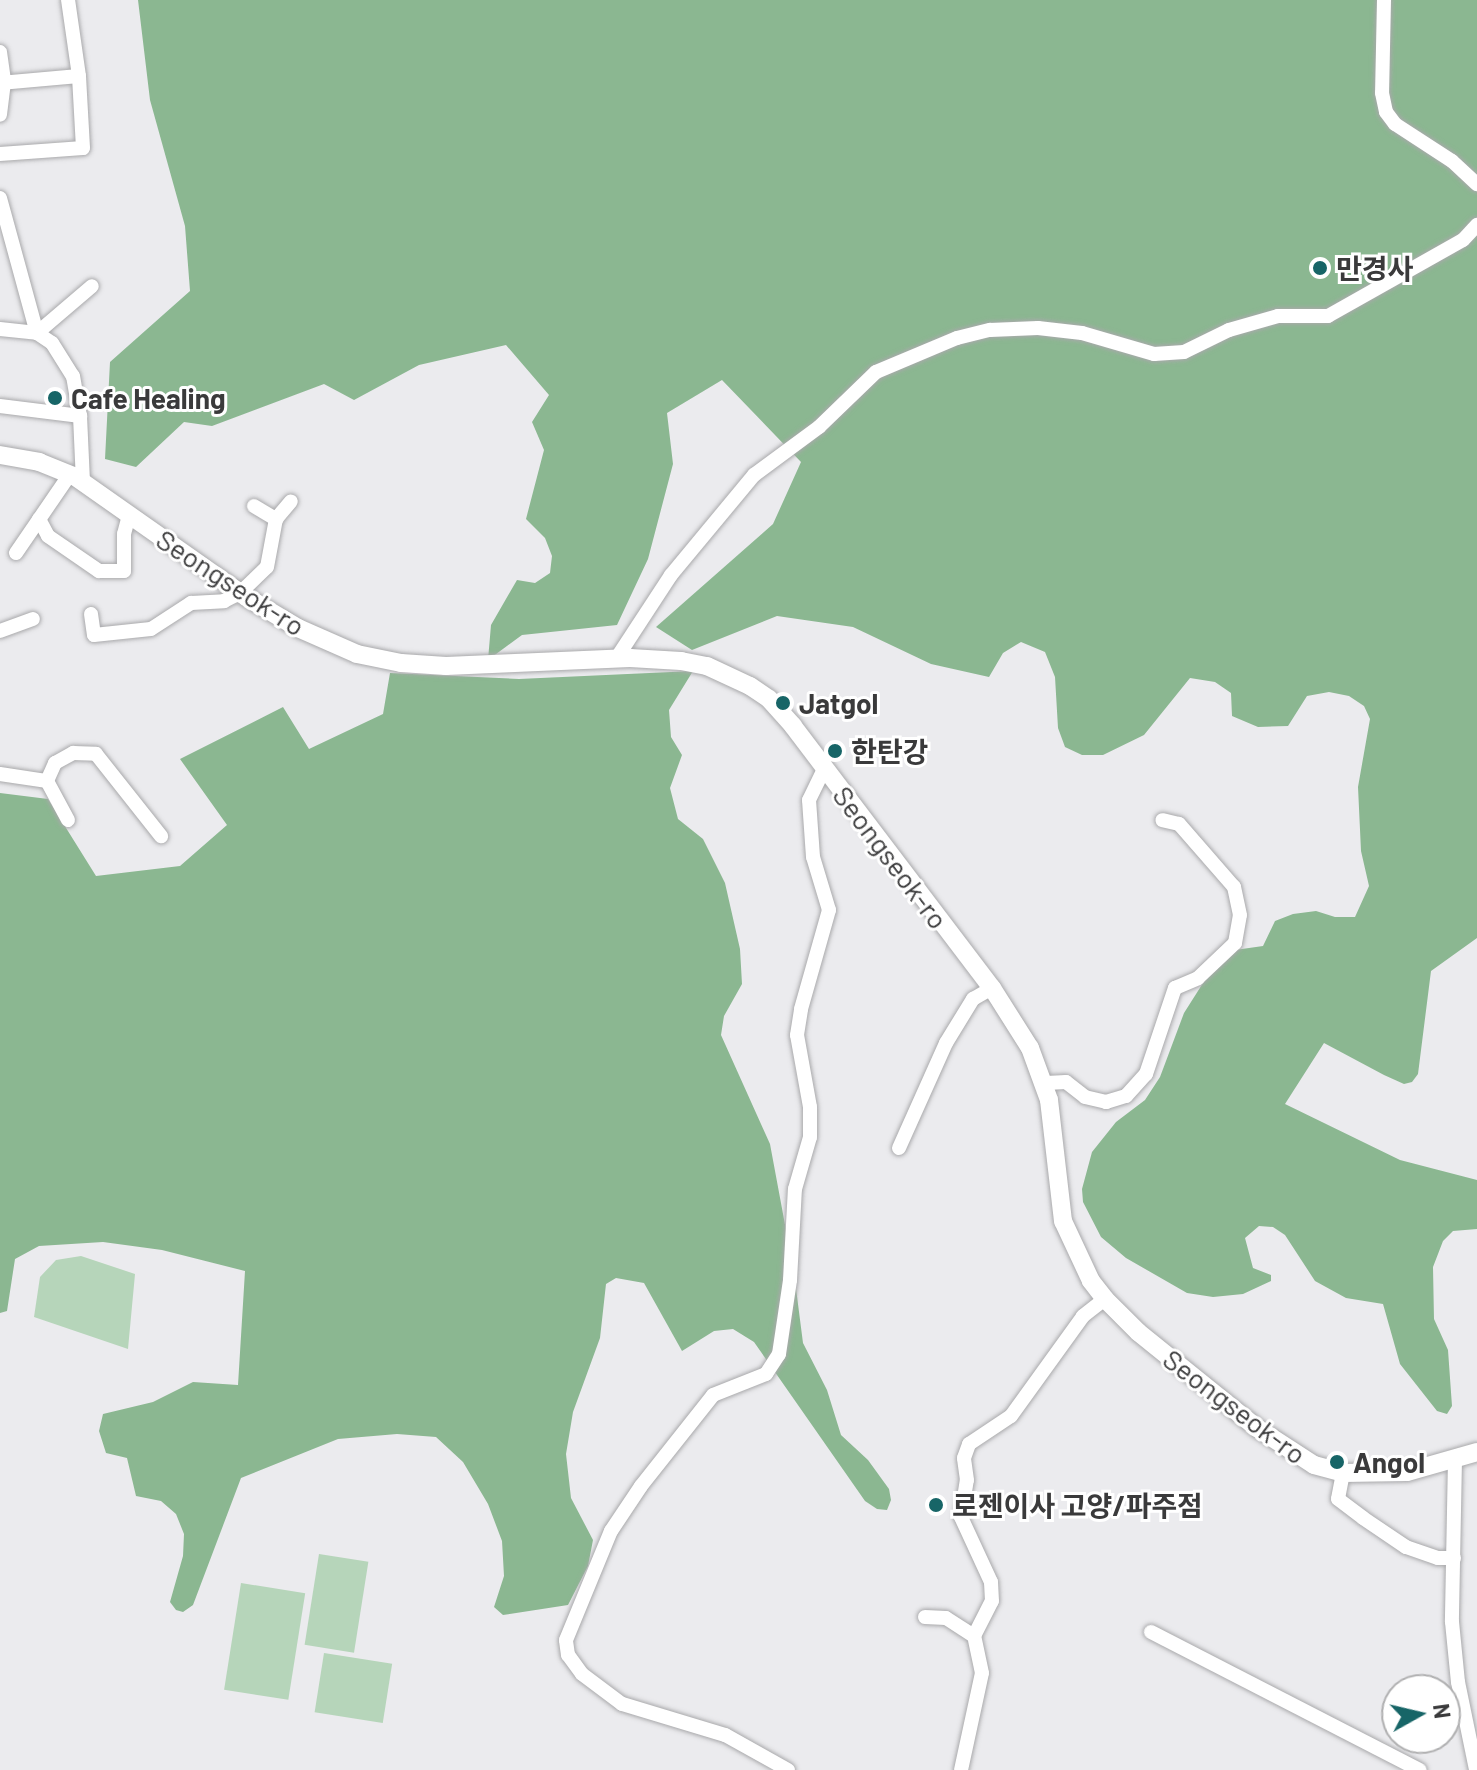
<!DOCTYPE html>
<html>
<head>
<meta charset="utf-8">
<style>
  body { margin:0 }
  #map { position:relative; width:1477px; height:1770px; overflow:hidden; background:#ebebee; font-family:Barlow,"Noto Sans KR",sans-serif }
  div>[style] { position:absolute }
  .green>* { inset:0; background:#b6d5ba; transform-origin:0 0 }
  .forest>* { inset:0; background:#8bb791 }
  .roads { filter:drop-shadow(0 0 2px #a9a9ab) drop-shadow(0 0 2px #a9a9ab) }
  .minor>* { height:14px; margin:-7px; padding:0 7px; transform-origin:7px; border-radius:7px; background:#fff }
  .tertiary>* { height:18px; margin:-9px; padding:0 9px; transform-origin:9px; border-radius:9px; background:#fff }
  .dots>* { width:22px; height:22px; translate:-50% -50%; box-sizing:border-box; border:4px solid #fff; border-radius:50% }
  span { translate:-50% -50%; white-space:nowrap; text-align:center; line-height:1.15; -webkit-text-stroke:6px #fff; paint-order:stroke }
  .poi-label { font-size:28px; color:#3a3a3b; font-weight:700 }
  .left { translate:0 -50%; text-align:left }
  .street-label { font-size:28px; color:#3a3a3b }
  .north { position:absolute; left:1381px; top:1674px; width:80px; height:80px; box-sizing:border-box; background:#fff; border:2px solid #b0b0b1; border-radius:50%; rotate:82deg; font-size:22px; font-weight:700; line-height:32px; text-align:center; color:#3a3a3b }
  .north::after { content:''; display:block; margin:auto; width:28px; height:36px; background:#176567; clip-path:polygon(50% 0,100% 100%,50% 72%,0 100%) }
</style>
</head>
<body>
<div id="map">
  <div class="green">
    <i style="clip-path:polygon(81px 1256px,135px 1274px,128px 1349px,34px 1317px,40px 1277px,56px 1260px)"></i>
    <i style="left:319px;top:1554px;width:50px;height:92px;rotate:9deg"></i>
    <i style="left:241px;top:1583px;width:65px;height:108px;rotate:9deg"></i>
    <i style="left:324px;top:1653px;width:69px;height:60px;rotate:9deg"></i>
  </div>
  <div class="forest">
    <i style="clip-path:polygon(138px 0,1477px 0,1477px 938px,1431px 971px,1418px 1074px,1412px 1082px,1404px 1084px,1384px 1075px,1324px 1043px,1285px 1104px,1400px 1160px,1477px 1180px,1477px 1229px,1453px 1231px,1443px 1241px,1433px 1267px,1434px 1319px,1448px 1350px,1452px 1406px,1447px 1414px,1437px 1411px,1400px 1364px,1383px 1304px,1346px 1298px,1315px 1281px,1285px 1235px,1273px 1227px,1259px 1226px,1245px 1238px,1253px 1268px,1271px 1275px,1271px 1281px,1243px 1294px,1213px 1297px,1187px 1293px,1126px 1258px,1101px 1237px,1083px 1202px,1082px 1189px,1092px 1152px,1116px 1122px,1145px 1100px,1160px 1077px,1184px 1013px,1210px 972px,1235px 950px,1263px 946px,1275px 921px,1293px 914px,1316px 911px,1335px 917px,1355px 917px,1369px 886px,1361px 851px,1358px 787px,1370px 719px,1364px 706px,1349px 696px,1329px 692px,1307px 696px,1288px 726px,1258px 727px,1232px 716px,1231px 693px,1215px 682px,1190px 678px,1144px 735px,1103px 755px,1082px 755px,1065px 747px,1058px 728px,1055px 677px,1045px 652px,1021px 642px,1003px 653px,989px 677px,931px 664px,853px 627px,777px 616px,692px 650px,656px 627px,773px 524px,801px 462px,722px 380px,667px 413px,673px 464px,648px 559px,617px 625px,522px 635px,488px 660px,491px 625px,517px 580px,535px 583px,550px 573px,552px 556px,545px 538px,526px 519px,544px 450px,532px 422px,549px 395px,506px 345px,419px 365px,354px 400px,324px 384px,212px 426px,184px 422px,136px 467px,105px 459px,110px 362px,190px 291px,185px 226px,150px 100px)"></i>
    <i style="clip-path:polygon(693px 671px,669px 710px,671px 737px,682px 755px,670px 788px,678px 819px,703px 839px,725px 883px,740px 949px,742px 984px,724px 1016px,721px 1035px,770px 1144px,794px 1273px,803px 1343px,827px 1390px,841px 1435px,868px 1460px,889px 1489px,891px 1500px,887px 1510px,877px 1509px,865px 1501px,754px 1342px,733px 1329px,714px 1331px,682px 1351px,644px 1283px,616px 1278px,606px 1284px,600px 1338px,573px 1412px,566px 1454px,571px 1498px,593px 1540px,588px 1566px,568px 1605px,503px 1615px,494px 1607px,504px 1576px,502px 1541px,488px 1504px,463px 1462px,436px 1437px,397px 1434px,338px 1439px,241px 1478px,193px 1605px,183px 1612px,176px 1610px,170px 1602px,183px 1556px,184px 1534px,176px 1514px,161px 1501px,136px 1496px,127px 1458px,106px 1453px,99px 1431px,103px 1414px,153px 1402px,193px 1382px,238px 1385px,245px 1271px,162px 1250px,103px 1242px,39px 1246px,15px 1259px,7px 1311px,0 1313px,0 793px,48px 799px,96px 876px,180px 866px,227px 825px,180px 759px,283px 707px,309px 749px,383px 714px,390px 673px,519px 679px)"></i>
  </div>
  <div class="roads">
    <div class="minor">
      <i style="left:1384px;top:0;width:93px;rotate:91.2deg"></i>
      <i style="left:1382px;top:93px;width:19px;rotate:78deg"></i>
      <i style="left:1386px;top:112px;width:15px;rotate:53deg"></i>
      <i style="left:1395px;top:124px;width:68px;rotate:33deg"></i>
      <i style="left:1452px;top:161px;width:34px;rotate:43deg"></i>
      <i style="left:0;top:52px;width:30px;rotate:82deg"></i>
      <i style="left:4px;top:82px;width:33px;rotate:97deg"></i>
      <i style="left:0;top:83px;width:79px;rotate:-5.1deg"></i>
      <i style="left:0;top:154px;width:83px;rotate:-4.1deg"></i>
      <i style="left:83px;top:148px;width:72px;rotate:-93.2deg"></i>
      <i style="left:79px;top:76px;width:77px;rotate:-98.2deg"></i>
      <i style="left:0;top:198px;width:140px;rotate:74.7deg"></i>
      <i style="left:37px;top:333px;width:18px;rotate:34deg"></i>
      <i style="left:52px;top:343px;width:39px;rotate:58deg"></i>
      <i style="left:73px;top:376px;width:41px;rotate:80.1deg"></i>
      <i style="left:80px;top:416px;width:67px;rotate:87.4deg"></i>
      <i style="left:0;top:329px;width:37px;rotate:6deg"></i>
      <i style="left:37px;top:333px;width:72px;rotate:-40.5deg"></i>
      <i style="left:0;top:406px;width:81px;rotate:7.1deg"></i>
      <i style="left:254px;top:506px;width:26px;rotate:31deg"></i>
      <i style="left:39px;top:519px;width:19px;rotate:62deg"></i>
      <i style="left:48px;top:536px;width:62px;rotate:34.5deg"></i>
      <i style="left:99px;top:571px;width:25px"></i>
      <i style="left:124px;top:571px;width:37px;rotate:-90deg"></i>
      <i style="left:124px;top:534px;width:20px;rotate:-75deg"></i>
      <i style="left:16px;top:553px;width:96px;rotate:-55.6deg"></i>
      <i style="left:91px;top:614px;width:21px;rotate:82deg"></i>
      <i style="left:94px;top:635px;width:57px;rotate:-6deg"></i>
      <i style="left:151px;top:629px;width:48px;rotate:-33deg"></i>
      <i style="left:191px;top:603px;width:33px;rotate:-3deg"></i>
      <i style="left:224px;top:601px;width:18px;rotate:-27deg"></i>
      <i style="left:240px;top:593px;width:37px;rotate:-44deg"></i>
      <i style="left:267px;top:567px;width:49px;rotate:-79.4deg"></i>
      <i style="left:276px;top:519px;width:23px;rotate:-50deg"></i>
      <i style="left:0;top:631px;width:35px;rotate:-20deg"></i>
      <i style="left:616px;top:659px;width:100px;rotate:-56.8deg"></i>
      <i style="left:671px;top:575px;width:130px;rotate:-50.3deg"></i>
      <i style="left:754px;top:475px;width:81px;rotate:-36.4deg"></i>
      <i style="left:819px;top:427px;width:79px;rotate:-44deg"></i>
      <i style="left:876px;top:372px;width:88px;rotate:-22.8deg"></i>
      <i style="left:957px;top:338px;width:34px;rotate:-14deg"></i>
      <i style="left:990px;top:330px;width:48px;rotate:-2.4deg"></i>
      <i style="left:1038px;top:328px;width:44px;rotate:6.5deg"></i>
      <i style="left:1082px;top:333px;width:75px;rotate:16.3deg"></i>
      <i style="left:1154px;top:354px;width:30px;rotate:-4deg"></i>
      <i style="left:1184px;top:352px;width:50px;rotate:-26.1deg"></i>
      <i style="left:1229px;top:330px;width:51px;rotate:-15.9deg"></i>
      <i style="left:1278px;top:316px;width:50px"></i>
      <i style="left:1328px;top:316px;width:155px;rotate:-29.4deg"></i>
      <i style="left:1463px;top:240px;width:21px;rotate:-47deg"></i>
      <i style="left:0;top:774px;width:48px;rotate:8.5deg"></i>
      <i style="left:68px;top:820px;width:44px;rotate:-118.3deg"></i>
      <i style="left:47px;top:781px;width:20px;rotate:-66deg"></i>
      <i style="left:55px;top:763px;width:21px;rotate:-29deg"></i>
      <i style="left:73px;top:753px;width:23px;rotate:2deg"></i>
      <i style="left:96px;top:754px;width:105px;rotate:51.6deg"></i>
      <i style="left:1046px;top:1083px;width:20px;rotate:-3deg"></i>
      <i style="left:1066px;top:1082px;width:24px;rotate:38deg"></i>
      <i style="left:1085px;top:1097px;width:22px;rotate:13deg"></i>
      <i style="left:1106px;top:1102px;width:21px;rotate:-17deg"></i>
      <i style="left:1126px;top:1096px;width:30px;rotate:-48deg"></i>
      <i style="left:1146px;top:1074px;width:91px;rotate:-71.4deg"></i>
      <i style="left:1175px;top:988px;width:25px;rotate:-23deg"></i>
      <i style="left:1198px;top:978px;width:51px;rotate:-43.4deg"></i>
      <i style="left:1235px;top:943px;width:28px;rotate:-80deg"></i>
      <i style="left:1240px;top:915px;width:29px;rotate:-102deg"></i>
      <i style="left:1234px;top:887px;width:84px;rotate:-131.1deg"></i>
      <i style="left:1179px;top:824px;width:17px;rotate:-167deg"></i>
      <i style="left:899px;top:1148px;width:115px;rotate:-65.9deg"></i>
      <i style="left:946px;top:1043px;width:52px;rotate:-58.5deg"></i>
      <i style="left:973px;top:999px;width:22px;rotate:-30deg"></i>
      <i style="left:1455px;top:1459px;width:163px;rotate:91.1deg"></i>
      <i style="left:1452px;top:1622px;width:60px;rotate:84.3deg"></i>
      <i style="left:1458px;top:1682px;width:90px;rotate:78.4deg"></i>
      <i style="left:1343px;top:1473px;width:26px;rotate:101deg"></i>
      <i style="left:1338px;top:1499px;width:31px;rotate:37deg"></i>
      <i style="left:1363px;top:1518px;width:52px;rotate:34deg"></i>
      <i style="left:1406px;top:1547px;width:34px;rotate:19deg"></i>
      <i style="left:1438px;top:1558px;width:16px"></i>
      <i style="left:925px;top:1617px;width:21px;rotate:3deg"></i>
      <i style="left:946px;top:1618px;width:33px;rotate:33deg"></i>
      <i style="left:1151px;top:1632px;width:302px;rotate:27.2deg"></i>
      <i style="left:788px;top:1770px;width:72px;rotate:-150.9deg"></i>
      <i style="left:725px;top:1735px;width:108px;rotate:-163.2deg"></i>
      <i style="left:622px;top:1704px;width:50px;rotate:-143.1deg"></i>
      <i style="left:582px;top:1674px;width:24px;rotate:-126deg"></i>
      <i style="left:568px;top:1655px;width:15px;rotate:-98deg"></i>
      <i style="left:566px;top:1640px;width:118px;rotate:-67.6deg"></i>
      <i style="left:611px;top:1531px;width:54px;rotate:-56.3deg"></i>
      <i style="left:641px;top:1486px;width:116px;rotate:-51.6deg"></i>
      <i style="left:713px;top:1395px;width:57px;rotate:-21.6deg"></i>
      <i style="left:766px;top:1374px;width:24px;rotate:-57deg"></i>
      <i style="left:779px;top:1354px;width:75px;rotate:-81.5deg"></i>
      <i style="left:790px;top:1280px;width:91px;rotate:-86.9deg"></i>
      <i style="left:795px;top:1189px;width:54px;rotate:-73.9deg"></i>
      <i style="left:810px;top:1137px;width:30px;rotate:-90deg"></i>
      <i style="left:810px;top:1107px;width:73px;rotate:-100.2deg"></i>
      <i style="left:797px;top:1035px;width:26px;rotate:-81deg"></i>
      <i style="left:801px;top:1009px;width:103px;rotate:-74.2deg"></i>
      <i style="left:829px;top:910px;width:55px;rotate:-106.8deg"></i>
      <i style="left:813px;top:857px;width:57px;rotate:-94deg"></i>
      <i style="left:809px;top:800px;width:34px;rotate:-64deg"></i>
      <i style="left:961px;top:1770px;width:99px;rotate:-77.8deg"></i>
      <i style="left:982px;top:1673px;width:38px;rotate:-102deg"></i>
      <i style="left:974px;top:1636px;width:39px;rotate:-63deg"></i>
      <i style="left:992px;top:1601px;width:19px;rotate:-93deg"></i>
      <i style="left:991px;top:1582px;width:72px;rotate:-114.8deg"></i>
      <i style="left:961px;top:1517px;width:37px;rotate:-81deg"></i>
      <i style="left:967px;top:1480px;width:22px;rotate:-98deg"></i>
      <i style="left:964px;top:1458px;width:15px;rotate:-70deg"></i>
      <i style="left:969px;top:1444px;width:50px;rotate:-33.7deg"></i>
      <i style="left:1011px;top:1416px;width:123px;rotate:-54.2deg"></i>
      <i style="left:1083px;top:1316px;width:28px;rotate:-38deg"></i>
    </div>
    <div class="tertiary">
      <i style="left:0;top:455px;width:40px;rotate:10deg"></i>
      <i style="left:39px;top:462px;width:38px;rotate:22deg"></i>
      <i style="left:74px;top:476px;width:210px;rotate:35.1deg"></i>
      <i style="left:246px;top:597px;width:61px;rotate:30.8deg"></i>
      <i style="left:298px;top:628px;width:64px;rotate:23.8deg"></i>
      <i style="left:357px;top:654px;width:45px;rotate:11.6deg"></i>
      <i style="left:401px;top:663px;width:45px;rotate:3.8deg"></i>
      <i style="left:446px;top:666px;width:184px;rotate:-2.5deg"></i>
      <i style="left:630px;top:658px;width:51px;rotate:3.4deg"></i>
      <i style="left:681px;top:661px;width:26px;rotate:11deg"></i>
      <i style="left:707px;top:666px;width:47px;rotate:24.9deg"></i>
      <i style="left:750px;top:686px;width:23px;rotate:34deg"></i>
      <i style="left:769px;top:699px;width:36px;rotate:48deg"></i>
      <i style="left:793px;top:726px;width:329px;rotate:52.8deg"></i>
      <i style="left:992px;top:988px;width:71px;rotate:57.7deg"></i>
      <i style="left:1030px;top:1048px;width:55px;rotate:69.9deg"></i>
      <i style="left:1049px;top:1100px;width:122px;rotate:83.4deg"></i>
      <i style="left:1063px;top:1221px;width:66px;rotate:65deg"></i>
      <i style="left:1091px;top:1281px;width:23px;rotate:52deg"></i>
      <i style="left:1105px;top:1299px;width:47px;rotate:45deg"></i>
      <i style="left:1138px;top:1332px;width:153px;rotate:38.9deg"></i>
      <i style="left:1257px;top:1428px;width:68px;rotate:33deg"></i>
      <i style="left:1314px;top:1465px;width:30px;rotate:15deg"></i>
      <i style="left:1343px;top:1473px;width:64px;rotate:-0.9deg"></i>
      <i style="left:1407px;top:1472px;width:73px;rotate:-15.9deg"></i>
    </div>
  </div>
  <div class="dots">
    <i style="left:1320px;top:268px;background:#176567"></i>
    <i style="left:55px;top:398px;background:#176567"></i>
    <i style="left:783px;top:703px;background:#176567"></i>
    <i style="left:835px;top:751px;background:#176567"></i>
    <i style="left:1337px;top:1462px;background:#176567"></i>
    <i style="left:936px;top:1505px;background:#176567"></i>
  </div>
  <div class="poi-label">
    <span class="left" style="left:1336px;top:268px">만경사</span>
    <span class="left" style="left:71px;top:398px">Cafe Healing</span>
    <span class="left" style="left:799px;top:703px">Jatgol</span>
    <span class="left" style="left:851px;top:751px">한탄강</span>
    <span class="left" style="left:1353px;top:1462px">Angol</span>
    <span class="left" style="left:952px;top:1505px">로젠이사 고양/파주점</span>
  </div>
  <div class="street-label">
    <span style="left:231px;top:582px;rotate:33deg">Seongseok-ro</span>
    <span style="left:891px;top:857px;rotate:53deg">Seongseok-ro</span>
    <span style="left:1235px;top:1406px;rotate:37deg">Seongseok-ro</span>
  </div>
  <div class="north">N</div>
</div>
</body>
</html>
